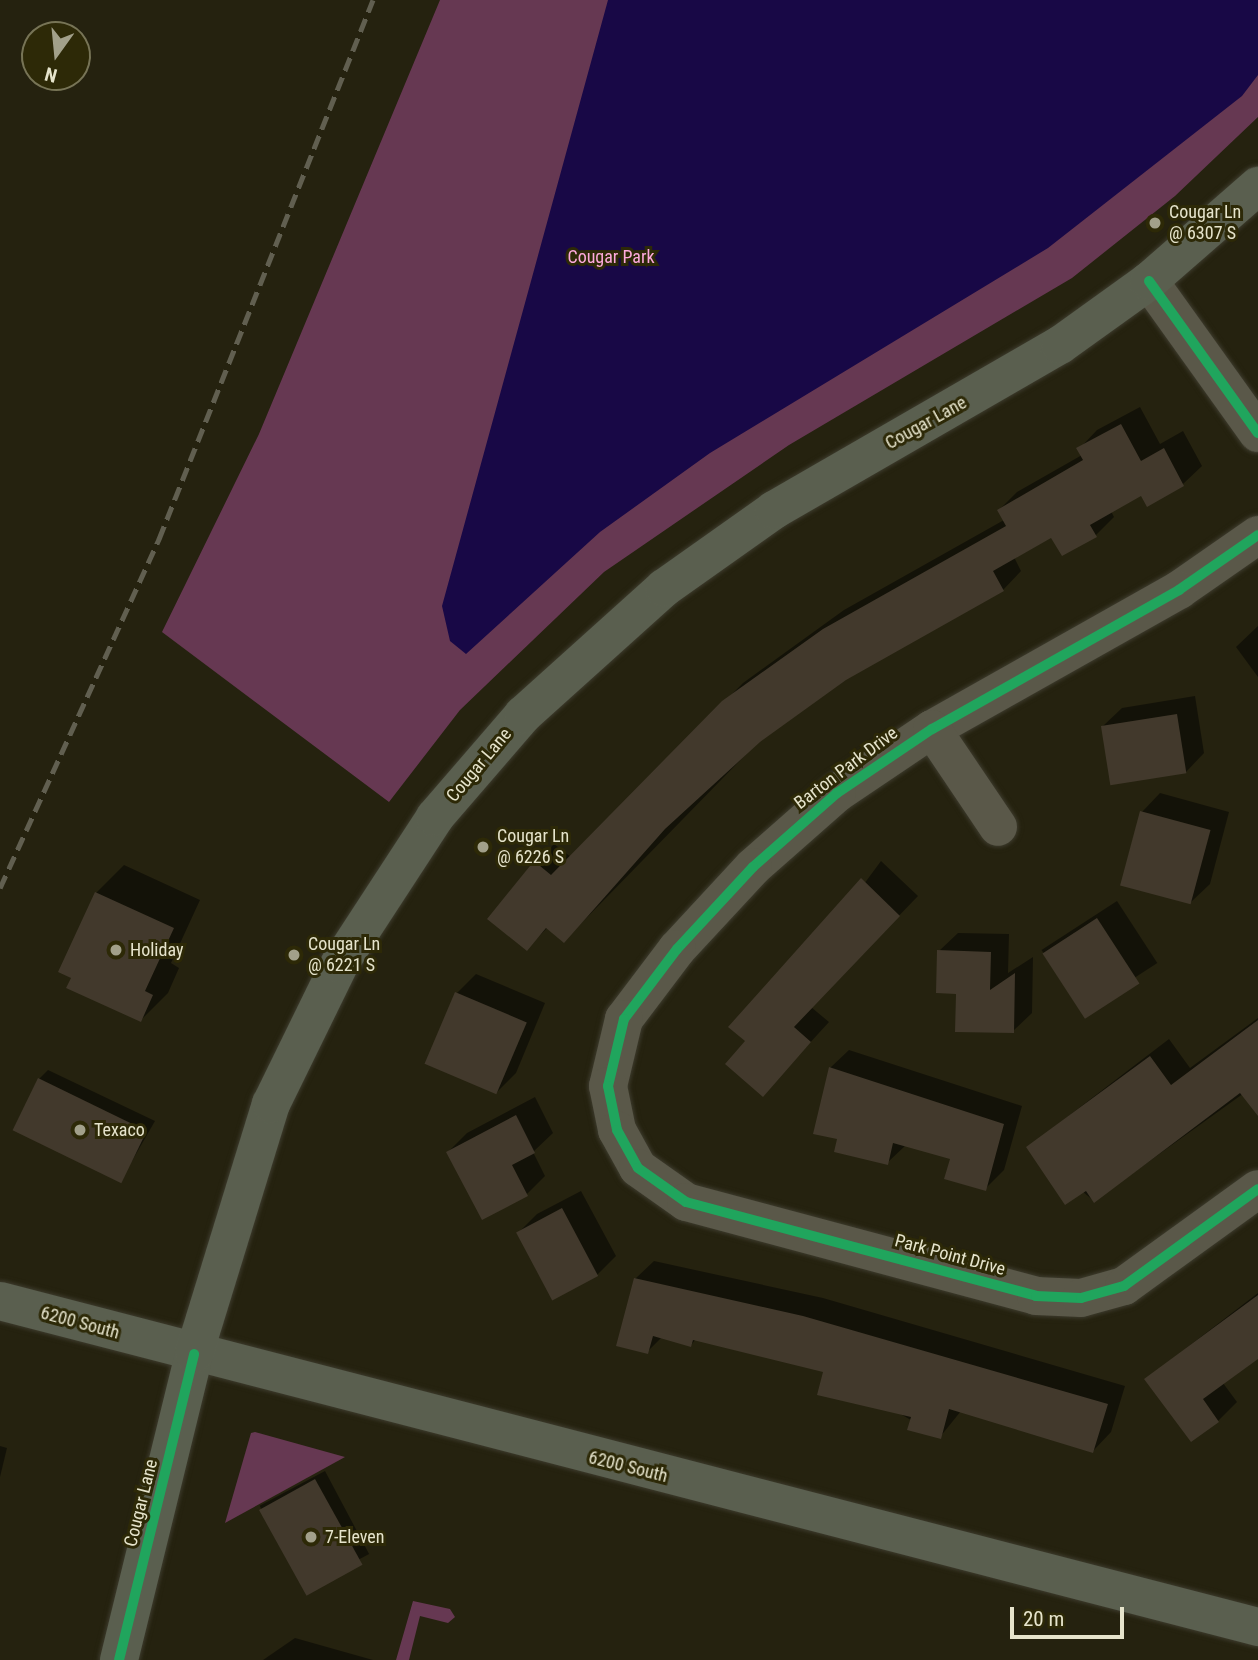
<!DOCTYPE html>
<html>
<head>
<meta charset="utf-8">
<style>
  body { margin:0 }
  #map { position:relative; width:1258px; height:1660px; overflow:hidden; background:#25220f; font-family:"Roboto Condensed",sans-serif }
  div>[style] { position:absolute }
  .green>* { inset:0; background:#663852 }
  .water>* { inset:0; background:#180846 }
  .shadow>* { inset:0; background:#0007; transform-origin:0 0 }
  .building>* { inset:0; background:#42392c; transform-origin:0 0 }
  .roads { filter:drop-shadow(0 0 2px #3d3b2d) drop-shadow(0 0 2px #3d3b2d) }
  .minor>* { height:38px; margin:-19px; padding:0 19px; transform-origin:19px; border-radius:19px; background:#5a5849 }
  .major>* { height:38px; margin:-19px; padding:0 19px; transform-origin:19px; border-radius:19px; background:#5a5f4f }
  .rail>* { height:5px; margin-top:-2.5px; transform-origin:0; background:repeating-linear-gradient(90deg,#615f50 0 14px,transparent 0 21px) }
  .cycleway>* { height:10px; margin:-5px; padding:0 5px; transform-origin:5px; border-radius:5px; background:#20a55d }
  .dots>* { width:19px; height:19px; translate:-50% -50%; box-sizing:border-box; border:4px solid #2d2907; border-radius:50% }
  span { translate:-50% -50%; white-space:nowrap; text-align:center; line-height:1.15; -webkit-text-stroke:6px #2d2907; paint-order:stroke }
  .poi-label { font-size:18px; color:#e6e4cc }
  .left { translate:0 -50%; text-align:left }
  .park-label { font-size:18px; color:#fda9dc }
  .street-label { font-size:18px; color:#e6e4cc }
  .north { position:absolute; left:21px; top:21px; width:70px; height:70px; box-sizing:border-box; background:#2d2907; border:2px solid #777456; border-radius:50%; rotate:195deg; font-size:19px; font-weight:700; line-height:28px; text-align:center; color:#e6e4cc }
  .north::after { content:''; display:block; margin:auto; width:24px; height:32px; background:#a2a08a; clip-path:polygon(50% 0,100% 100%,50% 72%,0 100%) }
  .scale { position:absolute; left:1010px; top:1607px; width:114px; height:32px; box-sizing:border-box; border:4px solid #e6e4cc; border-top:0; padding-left:9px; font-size:21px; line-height:24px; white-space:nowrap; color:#e6e4cc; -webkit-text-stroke:5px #2d2907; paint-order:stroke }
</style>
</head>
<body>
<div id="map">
  <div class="green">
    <i style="clip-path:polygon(440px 0,1258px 0,1258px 117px,1175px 196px,1072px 278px,789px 445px,604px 572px,460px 710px,389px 802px,162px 632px,259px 434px)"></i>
    <i style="clip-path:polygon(251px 1433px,255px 1432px,345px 1457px,225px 1523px)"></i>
    <i style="clip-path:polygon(413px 1601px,450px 1609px,455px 1617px,448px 1623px,420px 1616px,409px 1660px,396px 1660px)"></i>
  </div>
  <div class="water">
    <i style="clip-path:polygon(608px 0,1258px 0,1258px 75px,1242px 96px,1048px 248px,710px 453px,600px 532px,466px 654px,450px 641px,442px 606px)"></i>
  </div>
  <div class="shadow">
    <i style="clip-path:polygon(1140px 407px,1160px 444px,1183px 431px,1202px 466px,1183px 484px,1147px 505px,1142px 493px,1111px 511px,1114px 517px,1096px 535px,1052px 535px,1014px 557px,1021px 571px,1003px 590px,845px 678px,761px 739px,564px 941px,548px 927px,527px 949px,536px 863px,554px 844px,571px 857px,743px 683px,844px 610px,1004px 520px,999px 510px,1017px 492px,1082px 455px,1079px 449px,1097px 430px)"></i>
    <i style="clip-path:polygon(1258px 626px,1258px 677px,1236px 647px)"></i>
    <i style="clip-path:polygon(1195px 696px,1204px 753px,1186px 772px,1103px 726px,1122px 708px)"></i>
    <i style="clip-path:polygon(1160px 793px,1229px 812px,1210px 884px,1191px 902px,1142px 812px)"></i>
    <i style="clip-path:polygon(881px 861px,918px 896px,811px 1007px,829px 1022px,763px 1094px,748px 1041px)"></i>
    <i style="clip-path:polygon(124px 865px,200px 900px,171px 963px,179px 968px,168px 993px,141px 1020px,60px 971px,96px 893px)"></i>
    <i style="left:1117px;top:901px;width:74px;height:90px;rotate:57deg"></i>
    <i style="clip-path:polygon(958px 933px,1009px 934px,1008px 973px,1033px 957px,1032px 1013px,1013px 1031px,957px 992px,939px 951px)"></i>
    <i style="clip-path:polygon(476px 974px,545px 1003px,516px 1073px,497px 1092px,457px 993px)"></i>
    <i style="clip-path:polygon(1258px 1018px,1258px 1083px,1094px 1201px,1028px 1147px,1169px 1039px,1190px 1068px)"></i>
    <i style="clip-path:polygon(849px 1050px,1022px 1106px,1004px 1170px,985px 1189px,952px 1158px,906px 1145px,887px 1163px,830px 1068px)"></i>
    <i style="clip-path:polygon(48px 1070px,155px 1121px,121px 1180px,39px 1079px)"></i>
    <i style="clip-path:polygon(535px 1097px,553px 1133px,533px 1152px,545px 1176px,527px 1194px,448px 1152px,467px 1133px)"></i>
    <i style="clip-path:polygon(581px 1191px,616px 1256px,597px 1275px,553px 1298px,518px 1233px,537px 1214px)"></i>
    <i style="clip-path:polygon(654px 1261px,823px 1298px,1125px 1386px,1111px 1432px,1093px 1451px,961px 1411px,940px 1437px,825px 1370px,696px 1339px,691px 1345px,662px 1337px,647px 1352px,635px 1279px)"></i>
    <i style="clip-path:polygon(1258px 1293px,1258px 1357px,1223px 1383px,1237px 1402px,1218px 1421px,1146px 1379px)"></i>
    <i style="clip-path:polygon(0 1446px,7px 1448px,0 1477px)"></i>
    <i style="left:325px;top:1471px;width:94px;height:74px;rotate:62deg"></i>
    <i style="clip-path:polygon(295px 1638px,373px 1660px,263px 1660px)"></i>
  </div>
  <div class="building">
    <i style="clip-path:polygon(1121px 424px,1141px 461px,1164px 448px,1184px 486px,1147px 507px,1141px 496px,1090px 525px,1097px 537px,1062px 556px,1051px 538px,993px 571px,1004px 591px,846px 680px,760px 742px,665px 829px,564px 943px,546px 928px,527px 951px,487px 919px,534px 861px,551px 875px,722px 701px,823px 629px,1006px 526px,997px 510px,1083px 460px,1076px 448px)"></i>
    <i style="left:1177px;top:714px;width:60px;height:77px;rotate:81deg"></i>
    <i style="left:1140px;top:811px;width:73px;height:77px;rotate:15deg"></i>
    <i style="clip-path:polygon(861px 878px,900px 916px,794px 1027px,811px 1042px,763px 1097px,725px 1064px,745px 1041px,728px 1027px)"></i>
    <i style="clip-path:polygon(95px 892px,174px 928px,145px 991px,153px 995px,141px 1022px,66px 988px,71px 978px,58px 972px)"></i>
    <i style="left:1097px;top:918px;width:78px;height:65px;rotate:57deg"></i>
    <i style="clip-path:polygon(937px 950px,991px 952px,990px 990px,1015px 973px,1014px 1033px,955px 1032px,956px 994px,936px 993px)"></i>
    <i style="left:455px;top:992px;width:78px;height:78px;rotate:23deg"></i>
    <i style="clip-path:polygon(1258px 1020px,1258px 1116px,1240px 1093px,1094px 1203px,1086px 1191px,1065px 1205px,1026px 1147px,1150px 1056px,1171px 1085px)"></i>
    <i style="clip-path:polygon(829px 1067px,1004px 1124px,986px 1191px,944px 1179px,950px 1159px,893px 1143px,888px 1165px,834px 1152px,837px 1139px,813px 1134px)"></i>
    <i style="left:38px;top:1078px;width:121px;height:58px;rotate:26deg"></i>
    <i style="clip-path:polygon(516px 1115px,535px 1153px,512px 1165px,528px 1196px,482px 1220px,446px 1152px)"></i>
    <i style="left:562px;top:1208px;width:77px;height:52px;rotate:62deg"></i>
    <i style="clip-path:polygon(634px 1278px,803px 1316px,1108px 1404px,1093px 1453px,949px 1409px,941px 1439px,907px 1430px,911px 1417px,817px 1395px,823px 1372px,693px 1340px,691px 1347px,653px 1336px,648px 1354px,616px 1346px)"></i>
    <i style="clip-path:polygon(1258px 1295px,1258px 1359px,1203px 1399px,1219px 1422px,1191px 1442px,1144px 1379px)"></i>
    <i style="left:315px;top:1479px;width:98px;height:64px;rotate:61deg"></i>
  </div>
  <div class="roads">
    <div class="minor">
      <i style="left:1149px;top:281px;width:187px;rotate:54.4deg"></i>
      <i style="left:1258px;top:535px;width:96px;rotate:145.2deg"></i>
      <i style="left:1179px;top:590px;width:283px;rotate:150.6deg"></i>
      <i style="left:932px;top:729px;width:115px;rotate:146deg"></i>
      <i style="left:837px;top:793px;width:112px;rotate:138.6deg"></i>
      <i style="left:753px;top:867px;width:112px;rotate:132.8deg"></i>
      <i style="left:677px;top:949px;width:88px;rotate:127.1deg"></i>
      <i style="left:624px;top:1019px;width:69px;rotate:103.4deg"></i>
      <i style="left:608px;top:1086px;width:45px;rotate:78.4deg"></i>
      <i style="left:617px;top:1130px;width:43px;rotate:61.1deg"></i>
      <i style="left:638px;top:1168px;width:59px;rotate:35.3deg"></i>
      <i style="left:686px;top:1202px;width:362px;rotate:15deg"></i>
      <i style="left:1036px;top:1296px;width:45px;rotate:2.5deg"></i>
      <i style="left:1081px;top:1298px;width:45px;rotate:-15.6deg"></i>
      <i style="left:1124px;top:1286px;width:165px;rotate:-35.9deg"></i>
      <i style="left:932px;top:729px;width:118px;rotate:56deg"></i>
    </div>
    <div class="major">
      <i style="left:0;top:1301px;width:1300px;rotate:14.53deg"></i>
      <i style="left:119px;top:1660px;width:315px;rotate:-76.2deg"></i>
      <i style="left:194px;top:1354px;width:262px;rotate:-72.9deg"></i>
      <i style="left:271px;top:1104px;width:157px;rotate:-63.9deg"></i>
      <i style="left:340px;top:963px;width:174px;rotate:-56.9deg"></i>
      <i style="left:435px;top:817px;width:135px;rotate:-49.2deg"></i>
      <i style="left:523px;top:715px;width:190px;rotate:-42deg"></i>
      <i style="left:664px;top:588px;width:135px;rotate:-35.3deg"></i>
      <i style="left:774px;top:510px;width:330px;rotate:-30deg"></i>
      <i style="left:1060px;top:345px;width:110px;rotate:-35.7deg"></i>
      <i style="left:1149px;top:281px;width:145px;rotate:-41.1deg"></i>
    </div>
  </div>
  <div class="rail">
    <i style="left:0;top:888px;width:384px;rotate:-65.5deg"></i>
    <i style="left:159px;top:539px;width:580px;rotate:-68.35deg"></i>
  </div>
  <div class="cycleway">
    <i style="left:1149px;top:281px;width:187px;rotate:54.4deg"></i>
    <i style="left:1258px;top:535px;width:96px;rotate:145.2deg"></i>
    <i style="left:1179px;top:590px;width:283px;rotate:150.6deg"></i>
    <i style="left:932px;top:729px;width:115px;rotate:146deg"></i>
    <i style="left:837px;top:793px;width:112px;rotate:138.6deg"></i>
    <i style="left:753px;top:867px;width:112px;rotate:132.8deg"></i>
    <i style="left:677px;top:949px;width:88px;rotate:127.1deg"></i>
    <i style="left:624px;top:1019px;width:69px;rotate:103.4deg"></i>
    <i style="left:608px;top:1086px;width:45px;rotate:78.4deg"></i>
    <i style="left:617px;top:1130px;width:43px;rotate:61.1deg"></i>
    <i style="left:638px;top:1168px;width:59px;rotate:35.3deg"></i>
    <i style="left:686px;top:1202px;width:362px;rotate:15deg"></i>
    <i style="left:1036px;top:1296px;width:45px;rotate:2.5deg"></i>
    <i style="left:1081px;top:1298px;width:45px;rotate:-15.6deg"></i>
    <i style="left:1124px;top:1286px;width:165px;rotate:-35.9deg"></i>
    <i style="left:119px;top:1660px;width:315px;rotate:-76.2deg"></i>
  </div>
  <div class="dots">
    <i style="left:1155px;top:223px;background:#a2a08a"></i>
    <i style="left:483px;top:847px;background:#a2a08a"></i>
    <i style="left:116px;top:950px;background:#a2a08a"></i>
    <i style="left:294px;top:955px;background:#a2a08a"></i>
    <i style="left:80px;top:1130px;background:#a2a08a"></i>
    <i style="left:311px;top:1537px;background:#a2a08a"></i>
  </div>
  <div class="poi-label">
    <span class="left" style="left:1169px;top:223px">Cougar Ln<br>@ 6307 S</span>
    <span class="left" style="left:497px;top:847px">Cougar Ln<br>@ 6226 S</span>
    <span class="left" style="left:308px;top:955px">Cougar Ln<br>@ 6221 S</span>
    <span class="left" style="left:130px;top:950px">Holiday</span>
    <span class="left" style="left:94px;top:1130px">Texaco</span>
    <span class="left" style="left:325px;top:1537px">7-Eleven</span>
  </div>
  <div class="park-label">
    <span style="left:611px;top:257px">Cougar Park</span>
  </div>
  <div class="street-label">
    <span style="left:926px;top:423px;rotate:-29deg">Cougar Lane</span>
    <span style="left:479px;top:765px;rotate:-50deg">Cougar Lane</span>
    <span style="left:846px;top:768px;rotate:-37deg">Barton Park Drive</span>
    <span style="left:950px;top:1255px;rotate:15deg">Park Point Drive</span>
    <span style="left:80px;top:1323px;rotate:15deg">6200 South</span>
    <span style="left:628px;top:1467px;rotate:14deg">6200 South</span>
    <span style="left:141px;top:1503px;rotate:-76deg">Cougar Lane</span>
  </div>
  <div class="north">N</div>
  <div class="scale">20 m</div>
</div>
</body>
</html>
